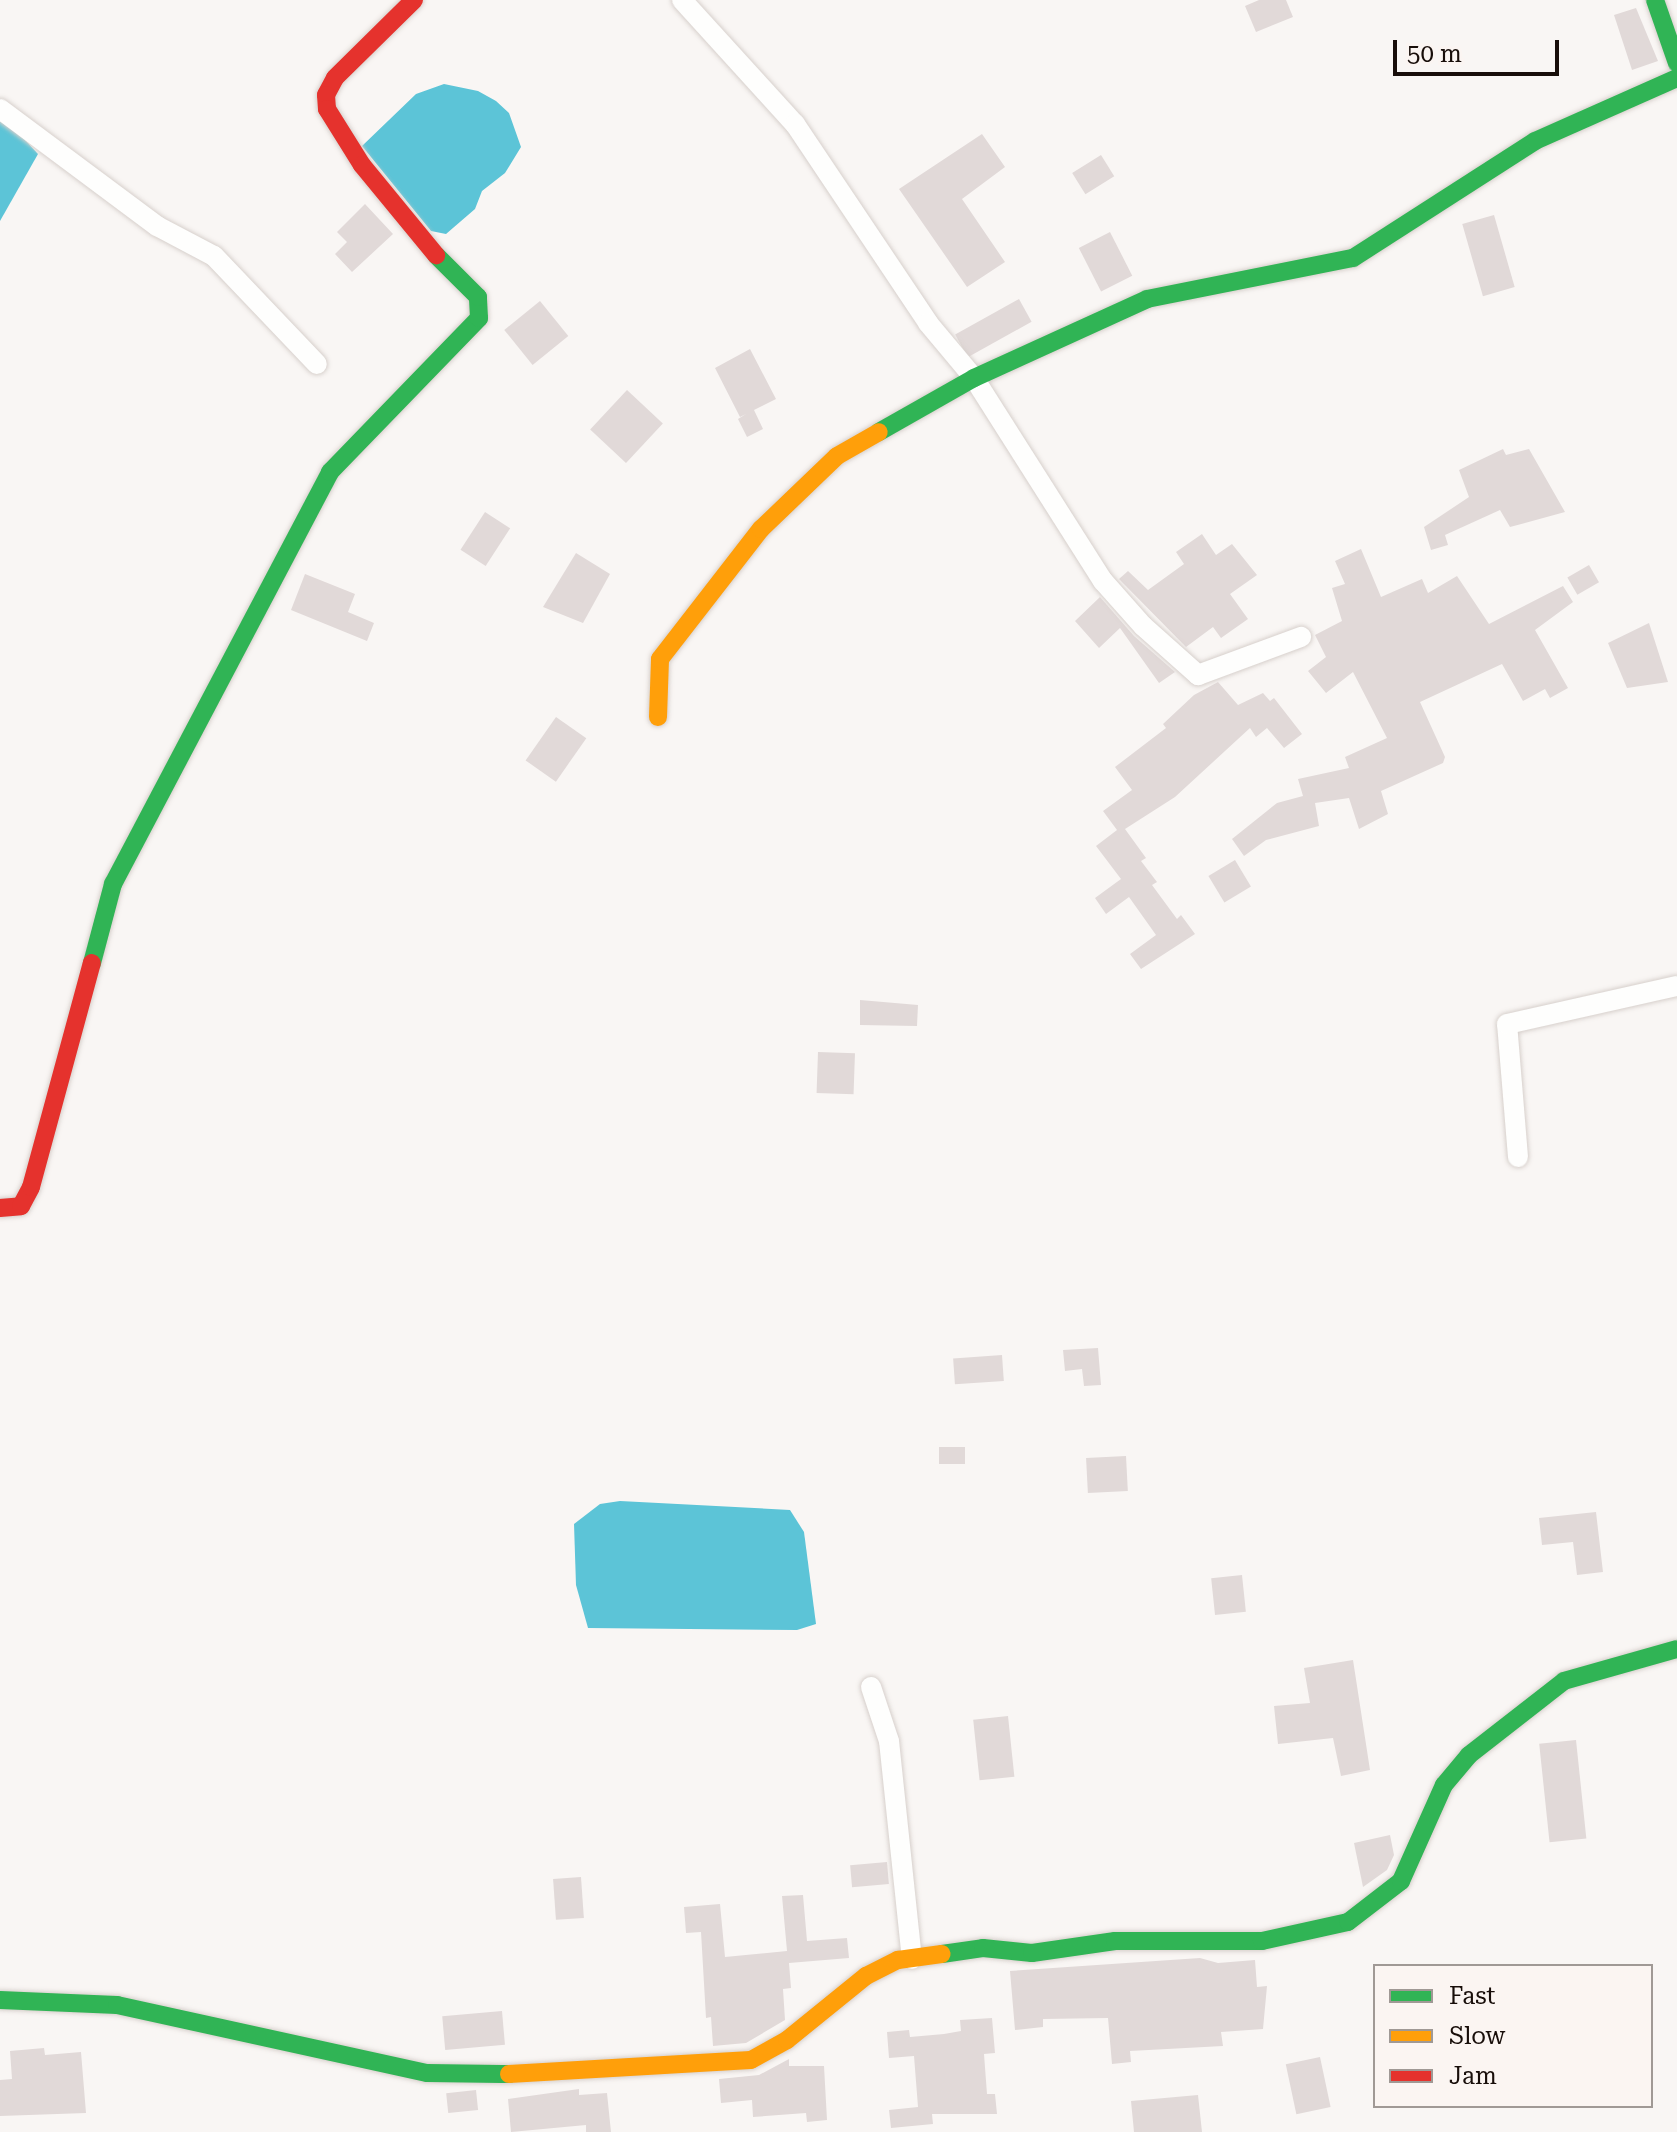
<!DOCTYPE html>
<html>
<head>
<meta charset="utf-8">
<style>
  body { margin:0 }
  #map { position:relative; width:1677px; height:2132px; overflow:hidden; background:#f9f6f4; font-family:"Roboto Serif",serif }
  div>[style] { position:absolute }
  .water>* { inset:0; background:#5cc4d7 }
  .building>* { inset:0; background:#e1d9d8; transform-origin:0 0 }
  .roads { filter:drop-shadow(0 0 2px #d7d0cc) drop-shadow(0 0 2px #d7d0cc) }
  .street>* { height:20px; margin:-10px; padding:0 10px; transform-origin:10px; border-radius:10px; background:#fefefd }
  .fast>* { height:18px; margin:-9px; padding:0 9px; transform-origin:9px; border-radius:9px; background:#30b455 }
  .slow>* { height:18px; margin:-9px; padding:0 9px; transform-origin:9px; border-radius:9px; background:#ff9f0a }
  .jam>* { height:18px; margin:-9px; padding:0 9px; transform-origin:9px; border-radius:9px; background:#e5322d }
  span { translate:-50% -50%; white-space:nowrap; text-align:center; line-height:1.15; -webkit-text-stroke:6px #fbf5f2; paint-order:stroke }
  .legend { position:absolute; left:1373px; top:1964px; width:280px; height:144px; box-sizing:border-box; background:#fbf5f2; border:2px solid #a09995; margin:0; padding:10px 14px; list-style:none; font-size:24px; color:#180e0a }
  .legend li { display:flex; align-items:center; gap:16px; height:40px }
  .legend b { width:40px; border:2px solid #a09995 }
  .scale { position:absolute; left:1393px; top:40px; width:166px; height:36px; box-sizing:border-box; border:4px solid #180e0a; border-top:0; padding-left:10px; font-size:24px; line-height:28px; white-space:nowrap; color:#180e0a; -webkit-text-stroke:6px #fbf5f2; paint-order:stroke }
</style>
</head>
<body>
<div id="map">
  <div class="water">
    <i style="clip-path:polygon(444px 84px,478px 91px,496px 101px,509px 113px,521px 147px,505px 173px,482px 191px,475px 209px,446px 234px,431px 231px,362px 146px,416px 94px)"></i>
    <i style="clip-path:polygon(0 113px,38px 154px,0 221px)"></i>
    <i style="clip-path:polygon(620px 1501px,790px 1510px,804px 1532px,816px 1624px,797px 1630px,588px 1628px,576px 1585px,574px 1524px,600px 1504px)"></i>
  </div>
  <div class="building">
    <i style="clip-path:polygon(1259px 0,1286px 0,1293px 17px,1256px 32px,1245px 6px)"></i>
    <i style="clip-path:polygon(1636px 8px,1658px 61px,1632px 70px,1614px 15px)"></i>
    <i style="clip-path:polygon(982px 134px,1005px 167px,962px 199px,1005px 262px,967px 287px,899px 189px)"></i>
    <i style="left:1101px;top:155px;width:25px;height:34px;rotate:58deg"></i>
    <i style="clip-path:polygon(365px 204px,393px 234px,352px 272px,335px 254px,347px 242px,337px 232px)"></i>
    <i style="left:1494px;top:215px;width:75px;height:33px;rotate:74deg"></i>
    <i style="left:1110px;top:232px;width:49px;height:35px;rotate:63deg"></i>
    <i style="left:1019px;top:299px;width:26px;height:73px;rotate:61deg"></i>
    <i style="left:540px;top:301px;width:45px;height:46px;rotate:51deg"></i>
    <i style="clip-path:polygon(750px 349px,776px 399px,754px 410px,763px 429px,747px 437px,738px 419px,746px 414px,740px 417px,715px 368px)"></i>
    <i style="left:627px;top:390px;width:49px;height:54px;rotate:43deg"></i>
    <i style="clip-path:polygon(1503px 449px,1506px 455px,1529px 449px,1565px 512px,1510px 527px,1500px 510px,1445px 535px,1448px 545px,1431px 550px,1424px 527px,1469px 497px,1459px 470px)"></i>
    <i style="left:485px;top:512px;width:30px;height:45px;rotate:33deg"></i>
    <i style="clip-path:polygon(1202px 534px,1216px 555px,1232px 544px,1257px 575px,1230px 594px,1248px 619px,1221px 638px,1213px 627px,1186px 647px,1119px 579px,1128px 571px,1148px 590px,1184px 564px,1176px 552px)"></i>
    <i style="clip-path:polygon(1361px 549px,1381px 597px,1422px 579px,1428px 593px,1457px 576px,1489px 624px,1563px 586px,1573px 602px,1535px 630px,1568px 688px,1550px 698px,1545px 689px,1523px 701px,1502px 664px,1420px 702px,1445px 757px,1443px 763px,1381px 791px,1388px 814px,1359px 829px,1349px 798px,1315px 803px,1319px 826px,1266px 840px,1244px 856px,1232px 839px,1277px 803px,1303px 796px,1298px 779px,1349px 768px,1345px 757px,1387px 738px,1353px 672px,1326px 693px,1308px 671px,1326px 657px,1315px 635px,1342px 621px,1332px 588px,1345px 584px,1335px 561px)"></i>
    <i style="clip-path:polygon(576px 553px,610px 574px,583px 623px,543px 607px)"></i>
    <i style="left:1589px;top:565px;width:20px;height:25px;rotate:60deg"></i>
    <i style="clip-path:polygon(305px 574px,355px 594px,348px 612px,374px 623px,367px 641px,291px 610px)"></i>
    <i style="clip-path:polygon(1100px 597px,1134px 636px,1175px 672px,1159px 683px,1120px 628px,1099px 648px,1075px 621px)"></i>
    <i style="clip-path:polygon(1649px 623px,1668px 682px,1627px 688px,1608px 643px)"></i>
    <i style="clip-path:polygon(1218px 682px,1238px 705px,1263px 693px,1270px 701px,1274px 698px,1302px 734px,1284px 748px,1267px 728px,1256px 737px,1250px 728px,1175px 797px,1125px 829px,1146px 858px,1141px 861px,1157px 882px,1152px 885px,1177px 919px,1181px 915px,1195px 934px,1141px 969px,1130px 954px,1156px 935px,1129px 897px,1106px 914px,1095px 898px,1121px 879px,1096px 846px,1117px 830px,1103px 811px,1132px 790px,1115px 767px,1166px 728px,1163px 724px,1194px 695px)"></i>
    <i style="left:556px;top:717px;width:37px;height:53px;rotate:35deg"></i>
    <i style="left:1235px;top:860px;width:31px;height:31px;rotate:59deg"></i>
    <i style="clip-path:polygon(860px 1000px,918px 1005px,917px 1026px,860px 1025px)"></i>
    <i style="left:818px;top:1052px;width:37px;height:41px;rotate:2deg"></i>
    <i style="clip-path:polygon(1098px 1348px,1101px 1385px,1084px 1386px,1082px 1369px,1065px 1371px,1063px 1350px)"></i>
    <i style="left:1002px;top:1355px;width:26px;height:49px;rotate:86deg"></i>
    <i style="left:965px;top:1447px;width:17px;height:26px;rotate:90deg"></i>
    <i style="left:1126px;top:1456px;width:35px;height:40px;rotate:87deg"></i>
    <i style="clip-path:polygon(1596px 1512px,1603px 1572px,1577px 1575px,1573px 1542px,1542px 1545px,1539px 1518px)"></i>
    <i style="left:1242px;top:1575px;width:37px;height:31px;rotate:84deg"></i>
    <i style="clip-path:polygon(1353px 1660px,1370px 1770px,1341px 1776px,1333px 1738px,1278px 1744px,1274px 1706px,1310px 1703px,1304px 1668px)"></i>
    <i style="left:1008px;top:1716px;width:61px;height:35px;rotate:84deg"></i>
    <i style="left:1576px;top:1740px;width:99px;height:37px;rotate:84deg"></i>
    <i style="clip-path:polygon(1390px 1835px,1394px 1855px,1387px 1870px,1363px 1887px,1354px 1843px)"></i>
    <i style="left:887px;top:1862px;width:22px;height:37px;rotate:85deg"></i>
    <i style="left:581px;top:1877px;width:41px;height:28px;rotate:86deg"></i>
    <i style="clip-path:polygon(803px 1895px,807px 1941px,847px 1938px,849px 1958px,789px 1963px,791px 1988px,783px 1989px,785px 2020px,746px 2043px,713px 2046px,711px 2017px,706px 2018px,701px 1932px,686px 1933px,684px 1907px,720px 1904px,725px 1957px,787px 1951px,782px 1896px)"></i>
    <i style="clip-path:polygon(1200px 1958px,1218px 1963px,1255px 1960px,1257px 1987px,1267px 1986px,1263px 2029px,1221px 2032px,1223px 2046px,1130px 2051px,1131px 2062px,1112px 2064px,1108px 2018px,1043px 2019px,1043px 2027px,1015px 2030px,1010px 1971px)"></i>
    <i style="left:502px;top:2011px;width:34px;height:60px;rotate:85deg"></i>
    <i style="clip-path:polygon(992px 2018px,995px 2053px,984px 2054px,987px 2094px,995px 2094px,997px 2114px,932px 2114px,933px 2124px,891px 2128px,889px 2110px,918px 2107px,914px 2056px,889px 2058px,887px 2032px,909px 2030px,910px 2037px,944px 2034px,961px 2031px,960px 2020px)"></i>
    <i style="clip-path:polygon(44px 2048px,45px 2055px,81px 2052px,86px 2113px,0 2116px,0 2080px,12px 2079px,10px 2051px)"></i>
    <i style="left:1320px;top:2057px;width:51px;height:35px;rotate:78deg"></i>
    <i style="clip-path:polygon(789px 2059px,789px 2066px,824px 2066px,827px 2120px,807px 2122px,806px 2113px,753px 2117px,752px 2100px,721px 2103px,719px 2079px,759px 2075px)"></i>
    <i style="clip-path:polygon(579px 2089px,579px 2095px,607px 2093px,611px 2132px,586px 2132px,586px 2125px,511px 2132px,508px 2099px)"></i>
    <i style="left:476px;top:2090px;width:20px;height:30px;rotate:84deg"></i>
    <i style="clip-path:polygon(1198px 2095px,1202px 2132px,1134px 2132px,1131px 2101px)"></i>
  </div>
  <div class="roads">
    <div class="street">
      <i style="left:682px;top:0;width:168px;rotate:47.7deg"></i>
      <i style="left:795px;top:124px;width:239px;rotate:56.2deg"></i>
      <i style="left:928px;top:323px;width:72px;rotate:50.1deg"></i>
      <i style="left:974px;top:378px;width:241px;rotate:57.6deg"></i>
      <i style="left:1103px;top:581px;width:60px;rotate:48.4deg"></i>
      <i style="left:1143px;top:626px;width:74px;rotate:41.7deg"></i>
      <i style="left:1198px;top:675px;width:110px;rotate:-20.3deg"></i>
      <i style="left:0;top:109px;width:196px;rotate:36.7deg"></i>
      <i style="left:157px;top:226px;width:64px;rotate:27.8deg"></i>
      <i style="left:214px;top:256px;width:149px;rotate:46.4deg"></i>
      <i style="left:1518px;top:1157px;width:133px;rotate:-94.7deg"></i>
      <i style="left:1507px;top:1024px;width:174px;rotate:-12.6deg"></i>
      <i style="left:871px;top:1687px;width:57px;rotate:71.6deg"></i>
      <i style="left:889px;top:1741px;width:219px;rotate:84deg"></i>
    </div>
    <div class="fast">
      <i style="left:1655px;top:0;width:67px;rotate:70.8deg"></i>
      <i style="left:879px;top:432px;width:109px;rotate:-29.6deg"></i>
      <i style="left:974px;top:378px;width:190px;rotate:-24.5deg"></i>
      <i style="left:1147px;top:299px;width:210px;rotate:-11.3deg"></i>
      <i style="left:1353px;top:258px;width:216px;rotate:-32.7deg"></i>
      <i style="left:1535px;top:141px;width:155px;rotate:-23.9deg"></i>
      <i style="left:92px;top:963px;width:82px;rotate:-75.1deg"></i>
      <i style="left:113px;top:884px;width:466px;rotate:-62.2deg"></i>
      <i style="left:330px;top:472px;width:214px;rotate:-45.9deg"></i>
      <i style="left:479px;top:318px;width:21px;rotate:-93deg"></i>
      <i style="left:478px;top:297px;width:59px;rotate:-135deg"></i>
      <i style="left:942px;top:1954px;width:41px;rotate:-8.3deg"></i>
      <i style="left:983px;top:1948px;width:49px;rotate:5.8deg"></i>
      <i style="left:1032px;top:1953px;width:84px;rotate:-8.2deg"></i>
      <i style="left:1115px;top:1941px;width:147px"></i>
      <i style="left:1262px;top:1941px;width:88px;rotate:-12.5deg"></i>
      <i style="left:1348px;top:1922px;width:67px;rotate:-37.7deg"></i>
      <i style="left:1401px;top:1881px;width:105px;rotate:-65.9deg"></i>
      <i style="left:1444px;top:1785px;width:39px;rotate:-50deg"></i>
      <i style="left:1469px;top:1755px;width:120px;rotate:-37.9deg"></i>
      <i style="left:1564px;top:1681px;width:117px;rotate:-15.8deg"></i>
      <i style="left:0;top:2000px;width:117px;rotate:2.4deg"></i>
      <i style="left:117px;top:2005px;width:317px;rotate:12.4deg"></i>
      <i style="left:427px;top:2073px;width:82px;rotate:0.7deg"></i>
    </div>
    <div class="slow">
      <i style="left:658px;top:717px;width:58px;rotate:-88deg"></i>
      <i style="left:660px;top:659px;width:165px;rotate:-52.2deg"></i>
      <i style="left:761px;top:529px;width:105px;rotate:-43.8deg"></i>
      <i style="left:837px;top:456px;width:48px;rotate:-29.7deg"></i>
      <i style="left:509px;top:2074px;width:242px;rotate:-3.3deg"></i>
      <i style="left:751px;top:2060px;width:41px;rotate:-29.1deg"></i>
      <i style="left:787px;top:2040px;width:102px;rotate:-39deg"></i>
      <i style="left:866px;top:1976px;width:36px;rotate:-27deg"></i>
      <i style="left:898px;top:1960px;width:44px;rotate:-7.8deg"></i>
    </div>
    <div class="jam">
      <i style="left:414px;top:0;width:111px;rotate:135.4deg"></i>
      <i style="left:335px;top:78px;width:19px;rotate:118deg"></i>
      <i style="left:326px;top:95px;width:14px;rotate:86deg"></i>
      <i style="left:327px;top:109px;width:66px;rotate:58deg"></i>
      <i style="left:362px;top:165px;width:117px;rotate:50.6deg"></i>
      <i style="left:0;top:1208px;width:21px;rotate:-5deg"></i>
      <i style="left:21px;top:1206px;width:21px;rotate:-62deg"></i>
      <i style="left:31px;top:1187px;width:232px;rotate:-74.8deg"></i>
    </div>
  </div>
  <ul class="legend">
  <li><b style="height:10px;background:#30b455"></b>Fast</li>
  <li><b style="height:10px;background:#ff9f0a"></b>Slow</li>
  <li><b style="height:10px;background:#e5322d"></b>Jam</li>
  </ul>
  <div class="scale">50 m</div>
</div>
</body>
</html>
